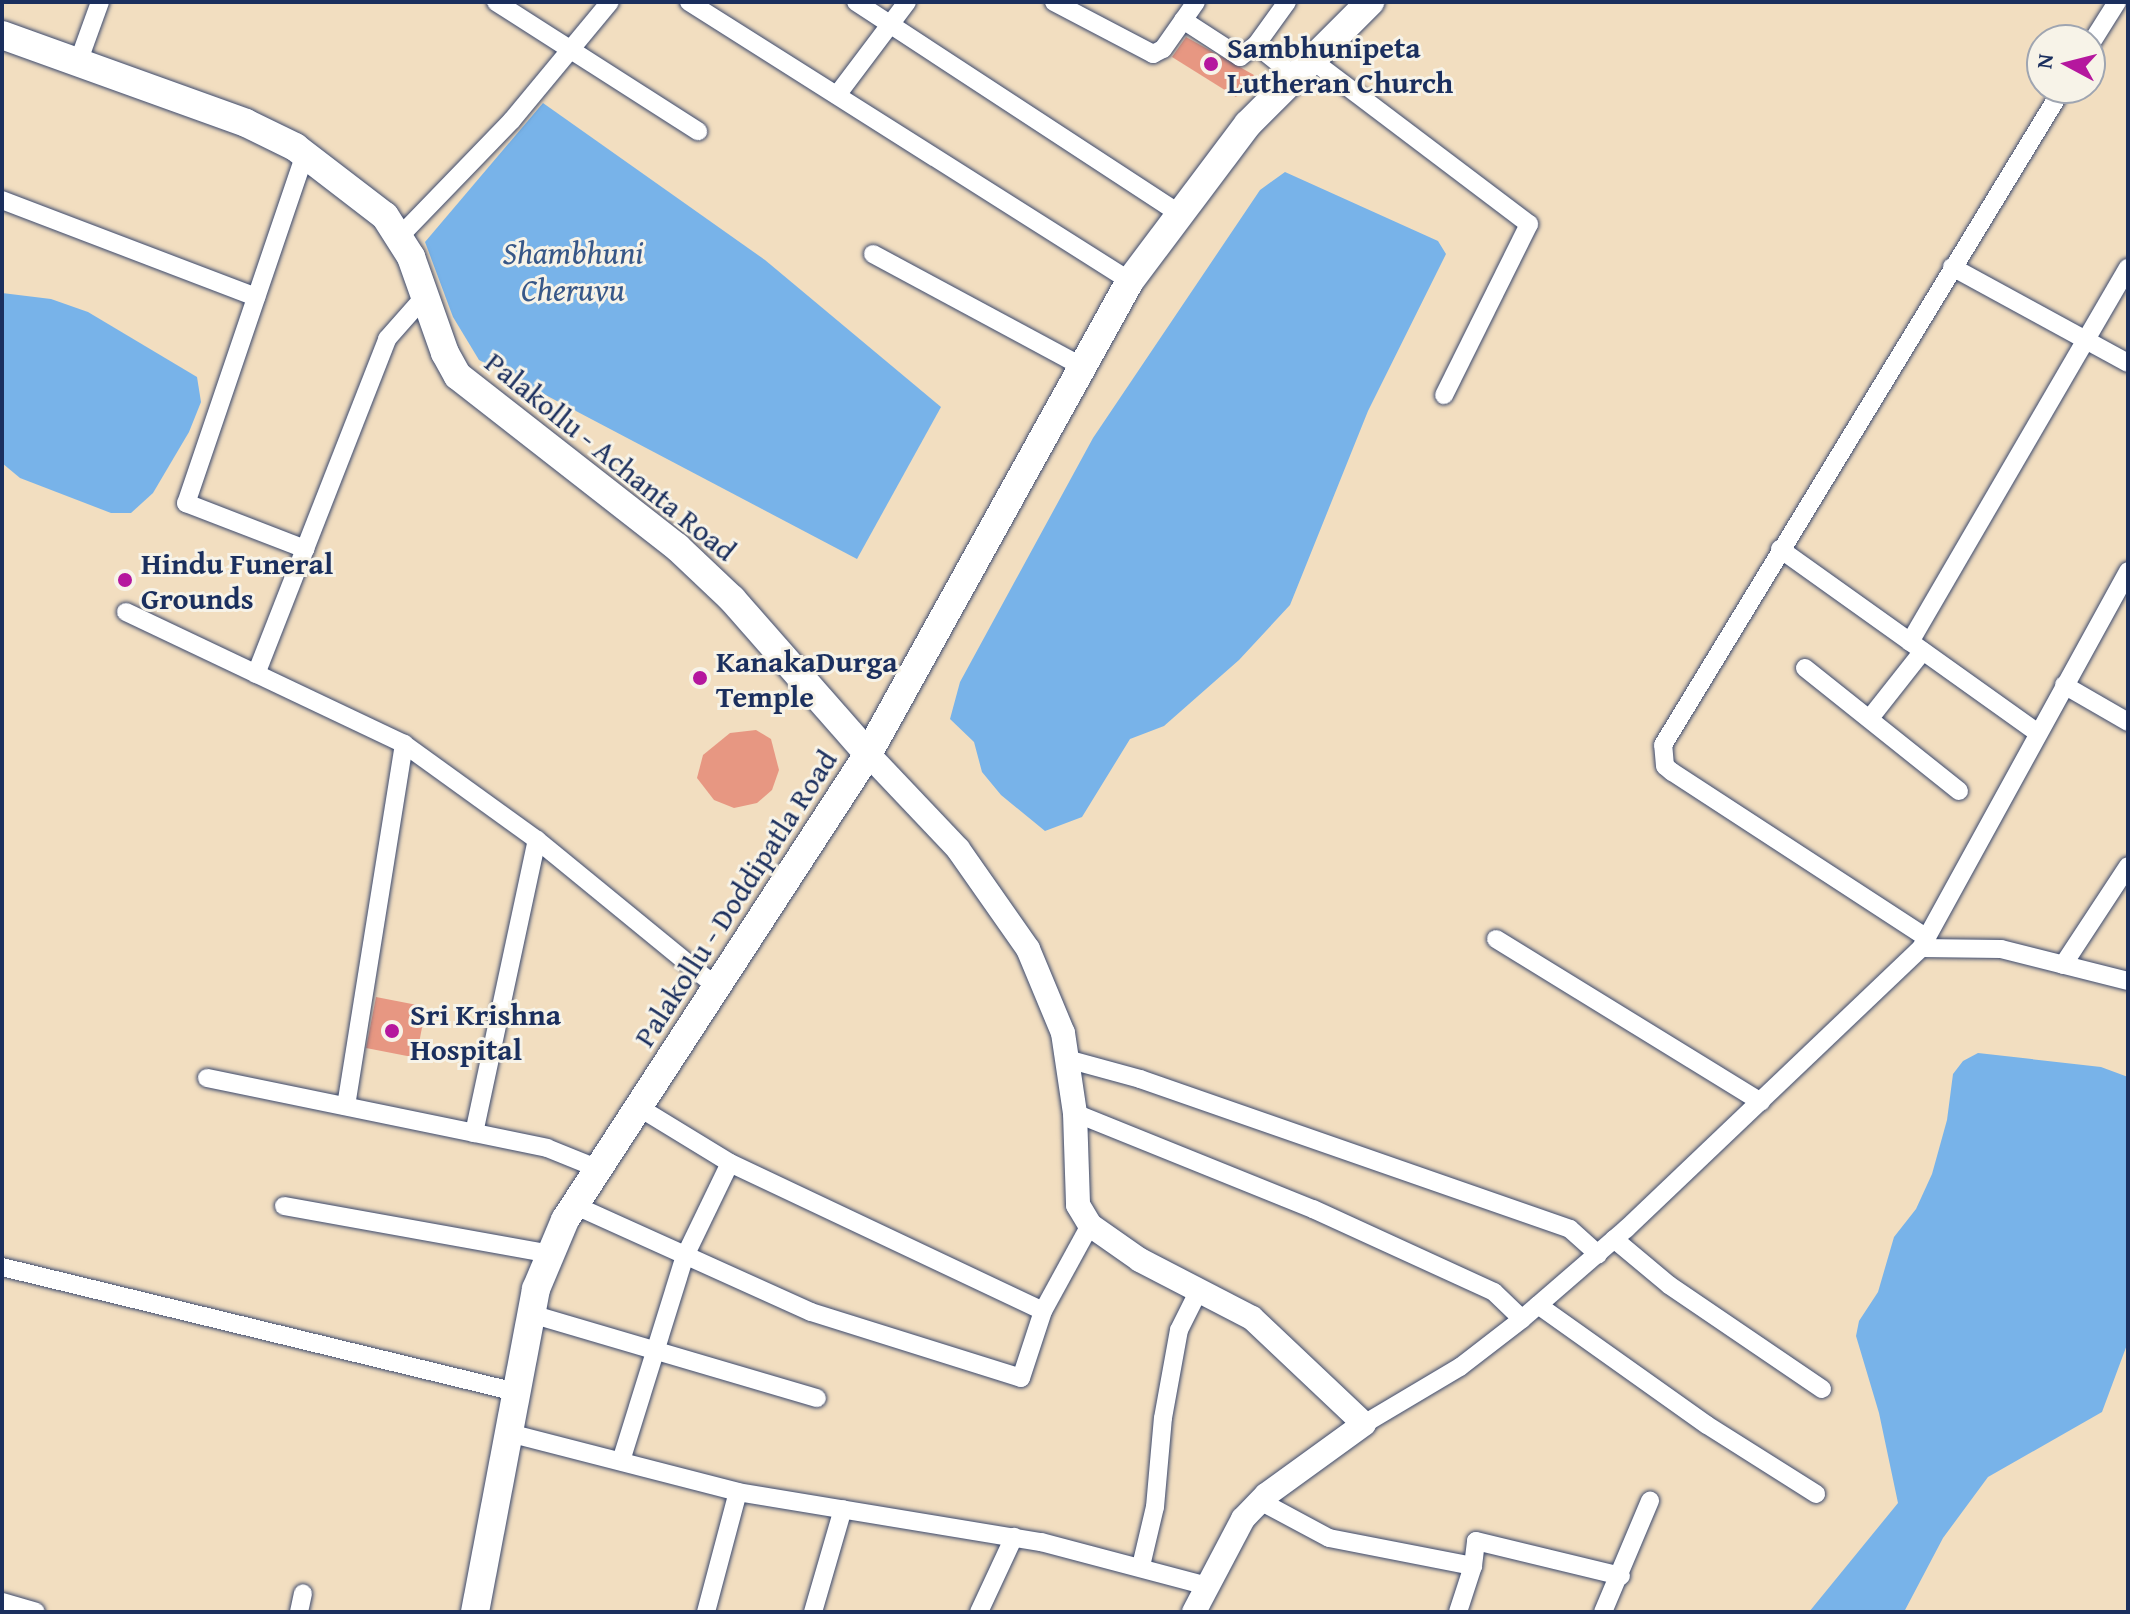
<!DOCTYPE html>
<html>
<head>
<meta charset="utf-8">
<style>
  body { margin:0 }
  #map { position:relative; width:2130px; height:1614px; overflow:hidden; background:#f2dec0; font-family:"Gentium Book Plus",serif }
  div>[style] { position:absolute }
  .water>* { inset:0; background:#78b3e9 }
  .building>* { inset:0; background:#e79782; transform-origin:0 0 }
  .roads { filter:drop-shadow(0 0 2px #3b496d) drop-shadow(0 0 2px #3b496d) }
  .street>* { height:18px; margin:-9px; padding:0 9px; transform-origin:9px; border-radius:9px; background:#fff }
  .secondary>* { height:24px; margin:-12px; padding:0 12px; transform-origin:12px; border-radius:12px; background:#fff }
  .primary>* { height:28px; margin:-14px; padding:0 14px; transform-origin:14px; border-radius:14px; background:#fff }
  .dots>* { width:22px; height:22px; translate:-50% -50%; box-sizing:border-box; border:4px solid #f7f3e8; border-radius:50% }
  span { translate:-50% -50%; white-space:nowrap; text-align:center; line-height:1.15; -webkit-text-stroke:6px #f7f3e8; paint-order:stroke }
  .poi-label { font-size:30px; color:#1b2f5e; font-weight:700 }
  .left { translate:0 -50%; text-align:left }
  .street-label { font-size:30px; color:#1b2f5e }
  .water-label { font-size:32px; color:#375788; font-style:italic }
  .frame { position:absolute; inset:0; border:4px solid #1b2f5e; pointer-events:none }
  .north { position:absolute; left:2026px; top:24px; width:80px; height:80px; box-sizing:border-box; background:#f7f3e8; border:2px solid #9fa5b1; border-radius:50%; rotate:277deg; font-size:22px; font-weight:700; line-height:32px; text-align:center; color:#1b2f5e }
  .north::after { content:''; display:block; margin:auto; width:28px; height:36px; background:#b5179e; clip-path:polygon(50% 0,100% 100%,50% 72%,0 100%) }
</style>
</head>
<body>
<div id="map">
  <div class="water">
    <i style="clip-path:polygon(543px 103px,765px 260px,941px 407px,857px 559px,479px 360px,453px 317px,425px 242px)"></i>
    <i style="clip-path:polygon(1285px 172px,1438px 241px,1446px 254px,1368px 411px,1290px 605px,1239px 660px,1164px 726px,1130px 739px,1082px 817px,1045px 831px,1001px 795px,982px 772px,974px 742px,950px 719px,960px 682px,1093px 438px,1260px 190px)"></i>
    <i style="clip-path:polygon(2px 293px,51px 299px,88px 312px,197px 377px,201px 402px,189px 432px,153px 493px,131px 513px,111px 513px,20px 478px,2px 463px)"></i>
    <i style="clip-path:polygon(1978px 1053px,2101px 1067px,2128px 1077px,2128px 1342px,2102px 1412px,1988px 1477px,1943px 1538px,1904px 1612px,1809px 1612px,1898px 1503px,1879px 1413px,1856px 1336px,1859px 1321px,1878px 1292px,1894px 1237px,1916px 1209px,1932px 1174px,1947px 1120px,1953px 1074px,1963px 1061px)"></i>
  </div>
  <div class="building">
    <i style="clip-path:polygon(1186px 37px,1254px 75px,1236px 97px,1172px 57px)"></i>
    <i style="clip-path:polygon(756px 730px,771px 739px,779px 770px,772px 790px,757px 803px,734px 808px,714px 800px,697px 778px,703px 755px,730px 733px)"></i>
    <i style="left:376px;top:997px;width:51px;height:52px;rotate:11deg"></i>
  </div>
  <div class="roads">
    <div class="street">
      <i style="left:496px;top:2px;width:240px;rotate:32.6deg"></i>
      <i style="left:689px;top:2px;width:522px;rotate:32.32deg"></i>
      <i style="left:856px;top:2px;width:386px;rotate:33.2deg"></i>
      <i style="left:1054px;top:2px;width:112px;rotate:27.7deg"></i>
      <i style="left:1153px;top:54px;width:11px;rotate:-27deg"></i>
      <i style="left:1163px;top:49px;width:57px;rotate:-54.9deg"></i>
      <i style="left:1287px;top:2px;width:53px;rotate:125.8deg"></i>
      <i style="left:1256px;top:45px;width:51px;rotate:38.7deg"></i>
      <i style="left:1183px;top:20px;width:68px;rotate:33deg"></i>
      <i style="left:1240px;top:57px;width:20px;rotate:-37deg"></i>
      <i style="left:2090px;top:45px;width:51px;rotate:-57.9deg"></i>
      <i style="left:79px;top:60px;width:62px;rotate:-70.1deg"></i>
      <i style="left:1312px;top:60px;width:272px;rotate:37.1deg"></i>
      <i style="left:1529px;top:224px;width:191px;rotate:116.4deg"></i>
      <i style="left:837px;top:95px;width:116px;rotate:-53deg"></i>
      <i style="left:305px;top:154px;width:369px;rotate:108.8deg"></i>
      <i style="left:186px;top:503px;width:128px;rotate:21.1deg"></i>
      <i style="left:2px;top:200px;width:272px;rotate:20.9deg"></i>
      <i style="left:401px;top:235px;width:160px;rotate:-46deg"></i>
      <i style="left:512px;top:120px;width:153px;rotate:-50.3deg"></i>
      <i style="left:873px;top:254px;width:241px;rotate:28.3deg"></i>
      <i style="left:1952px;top:267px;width:200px;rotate:28.6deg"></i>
      <i style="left:1780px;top:549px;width:317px;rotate:35.5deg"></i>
      <i style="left:126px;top:612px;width:308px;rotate:25.4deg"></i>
      <i style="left:404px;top:744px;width:164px;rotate:35.8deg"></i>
      <i style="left:537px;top:840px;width:235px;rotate:39.3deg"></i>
      <i style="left:1910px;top:642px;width:433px;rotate:-59.8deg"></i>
      <i style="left:1805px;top:668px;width:197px;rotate:38.6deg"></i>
      <i style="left:256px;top:674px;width:360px;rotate:-68.6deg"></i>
      <i style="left:387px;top:339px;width:57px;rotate:-48.5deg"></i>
      <i style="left:2064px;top:685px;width:74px;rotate:30deg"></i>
      <i style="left:1870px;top:718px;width:85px;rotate:-51.7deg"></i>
      <i style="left:1927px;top:938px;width:304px;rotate:-146.9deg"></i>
      <i style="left:1672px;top:772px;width:9px;rotate:-139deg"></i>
      <i style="left:1665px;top:766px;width:21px;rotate:-95deg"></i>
      <i style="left:1663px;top:745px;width:769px;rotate:-58.67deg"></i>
      <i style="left:1496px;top:939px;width:311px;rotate:31.6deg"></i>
      <i style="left:1921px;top:948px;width:430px;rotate:-61.2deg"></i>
      <i style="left:2063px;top:965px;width:118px;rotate:-56.7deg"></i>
      <i style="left:1067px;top:1059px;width:76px;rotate:15.3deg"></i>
      <i style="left:1140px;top:1079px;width:455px;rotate:19.2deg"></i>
      <i style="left:1570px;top:1229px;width:38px;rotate:42deg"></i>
      <i style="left:207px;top:1078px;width:347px;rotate:11.6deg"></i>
      <i style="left:547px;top:1148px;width:56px;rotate:22deg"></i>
      <i style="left:346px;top:1106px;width:367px;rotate:-80.9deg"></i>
      <i style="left:640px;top:1108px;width:105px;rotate:31.4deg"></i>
      <i style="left:730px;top:1163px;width:346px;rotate:25.3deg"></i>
      <i style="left:1075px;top:1113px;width:257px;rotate:22deg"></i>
      <i style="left:1313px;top:1209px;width:199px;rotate:24.6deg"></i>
      <i style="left:1494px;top:1292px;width:39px;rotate:44deg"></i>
      <i style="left:474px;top:1133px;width:300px;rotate:-77.9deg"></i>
      <i style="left:574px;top:1205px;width:260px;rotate:24.3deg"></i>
      <i style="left:811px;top:1312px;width:220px;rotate:17.4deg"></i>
      <i style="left:1021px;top:1378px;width:71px;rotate:-71.8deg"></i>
      <i style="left:1043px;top:1311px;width:98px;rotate:-61.3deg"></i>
      <i style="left:284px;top:1206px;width:270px;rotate:10.2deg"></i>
      <i style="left:1614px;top:1239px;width:72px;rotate:39.9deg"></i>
      <i style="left:1669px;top:1285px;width:185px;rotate:34.2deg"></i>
      <i style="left:2px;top:1267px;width:529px;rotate:13.67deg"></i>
      <i style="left:1538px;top:1305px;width:207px;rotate:35.4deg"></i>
      <i style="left:1707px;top:1425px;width:129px;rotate:32.3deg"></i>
      <i style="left:531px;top:1314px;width:298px;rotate:16.4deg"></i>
      <i style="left:1364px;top:1424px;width:112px;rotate:-30.7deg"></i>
      <i style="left:1460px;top:1367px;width:78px;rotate:-37.7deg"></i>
      <i style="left:1522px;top:1319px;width:138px;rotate:-40.9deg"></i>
      <i style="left:1626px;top:1229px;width:407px;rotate:-43.6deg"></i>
      <i style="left:1921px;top:948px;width:80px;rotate:0.7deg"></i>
      <i style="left:2001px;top:949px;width:131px;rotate:14.1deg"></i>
      <i style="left:509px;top:1433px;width:236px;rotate:14.4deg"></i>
      <i style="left:738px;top:1492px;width:307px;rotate:9.4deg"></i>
      <i style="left:1041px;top:1542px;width:173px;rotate:14.8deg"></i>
      <i style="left:621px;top:1461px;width:215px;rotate:-72.7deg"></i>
      <i style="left:685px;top:1256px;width:103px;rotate:-64.2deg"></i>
      <i style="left:1260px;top:1501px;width:78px;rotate:28.2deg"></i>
      <i style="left:1329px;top:1538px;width:147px;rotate:11deg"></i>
      <i style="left:1473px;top:1566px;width:48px;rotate:108.1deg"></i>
      <i style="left:1141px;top:1566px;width:61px;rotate:-76.7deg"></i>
      <i style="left:1155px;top:1507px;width:89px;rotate:-84.9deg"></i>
      <i style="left:1163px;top:1418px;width:89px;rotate:-79.7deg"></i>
      <i style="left:1179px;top:1330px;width:45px;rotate:-63.4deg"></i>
      <i style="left:1473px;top:1566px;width:25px;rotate:-83deg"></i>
      <i style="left:1476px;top:1541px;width:149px;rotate:13.6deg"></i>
      <i style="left:2px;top:1602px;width:35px;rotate:16deg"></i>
      <i style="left:299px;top:1612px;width:19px;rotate:-78deg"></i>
      <i style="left:706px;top:1612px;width:124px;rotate:-75.1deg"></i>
      <i style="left:813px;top:1612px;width:107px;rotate:-73.8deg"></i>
      <i style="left:979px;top:1612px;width:83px;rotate:-65deg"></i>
      <i style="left:1603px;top:1612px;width:121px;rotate:-67.1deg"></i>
    </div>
    <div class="secondary">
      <i style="left:868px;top:754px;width:131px;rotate:46.5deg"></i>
      <i style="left:958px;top:849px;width:122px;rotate:55deg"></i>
      <i style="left:1028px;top:949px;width:91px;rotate:67.4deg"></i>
      <i style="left:1063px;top:1033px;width:81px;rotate:81.5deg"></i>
      <i style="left:1075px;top:1113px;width:92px;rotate:88.1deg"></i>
      <i style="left:1078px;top:1205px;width:23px;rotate:59deg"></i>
      <i style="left:1090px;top:1225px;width:61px;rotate:35deg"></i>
      <i style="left:1140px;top:1260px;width:126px;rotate:27.4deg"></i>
      <i style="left:1252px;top:1318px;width:154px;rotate:43.4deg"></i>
      <i style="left:1364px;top:1424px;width:121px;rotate:144.1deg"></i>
      <i style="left:1266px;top:1495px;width:33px;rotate:134deg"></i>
      <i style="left:1243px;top:1519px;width:105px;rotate:117.8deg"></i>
    </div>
    <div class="primary">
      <i style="left:2px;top:35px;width:259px;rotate:19.8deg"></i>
      <i style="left:246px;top:123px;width:55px;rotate:26.1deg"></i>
      <i style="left:295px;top:147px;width:113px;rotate:37.5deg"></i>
      <i style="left:385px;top:216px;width:49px;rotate:57.6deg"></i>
      <i style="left:411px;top:257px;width:102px;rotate:70.5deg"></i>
      <i style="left:445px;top:353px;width:26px;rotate:61deg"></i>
      <i style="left:458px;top:376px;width:278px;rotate:38deg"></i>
      <i style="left:677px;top:547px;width:76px;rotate:43.4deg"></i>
      <i style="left:732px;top:599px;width:206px;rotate:48.7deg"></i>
      <i style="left:475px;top:1612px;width:329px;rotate:-79.3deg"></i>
      <i style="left:536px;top:1289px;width:75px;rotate:-67.2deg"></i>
      <i style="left:565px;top:1220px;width:556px;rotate:-56.97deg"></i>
      <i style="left:868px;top:754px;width:541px;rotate:-61.02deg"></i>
      <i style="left:1130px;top:281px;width:196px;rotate:-53.1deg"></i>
      <i style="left:1248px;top:124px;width:173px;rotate:-45deg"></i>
    </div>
  </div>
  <div class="dots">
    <i style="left:1211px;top:64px;background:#b5179e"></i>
    <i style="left:125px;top:580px;background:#b5179e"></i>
    <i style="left:700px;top:678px;background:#b5179e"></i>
    <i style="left:392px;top:1031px;background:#b5179e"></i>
  </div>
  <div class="poi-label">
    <span class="left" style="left:1227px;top:64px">Sambhunipeta<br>Lutheran Church</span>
    <span class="left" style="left:141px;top:580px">Hindu Funeral<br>Grounds</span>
    <span class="left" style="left:716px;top:678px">KanakaDurga<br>Temple</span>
    <span class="left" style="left:410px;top:1031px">Sri Krishna<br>Hospital</span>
  </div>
  <div class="street-label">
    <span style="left:611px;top:456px;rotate:39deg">Palakollu - Achanta Road</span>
    <span style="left:735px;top:898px;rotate:-57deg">Palakollu - Doddipatla Road</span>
  </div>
  <div class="water-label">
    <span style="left:573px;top:272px">Shambhuni<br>Cheruvu</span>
  </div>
  <div class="frame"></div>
  <div class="north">N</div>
</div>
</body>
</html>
